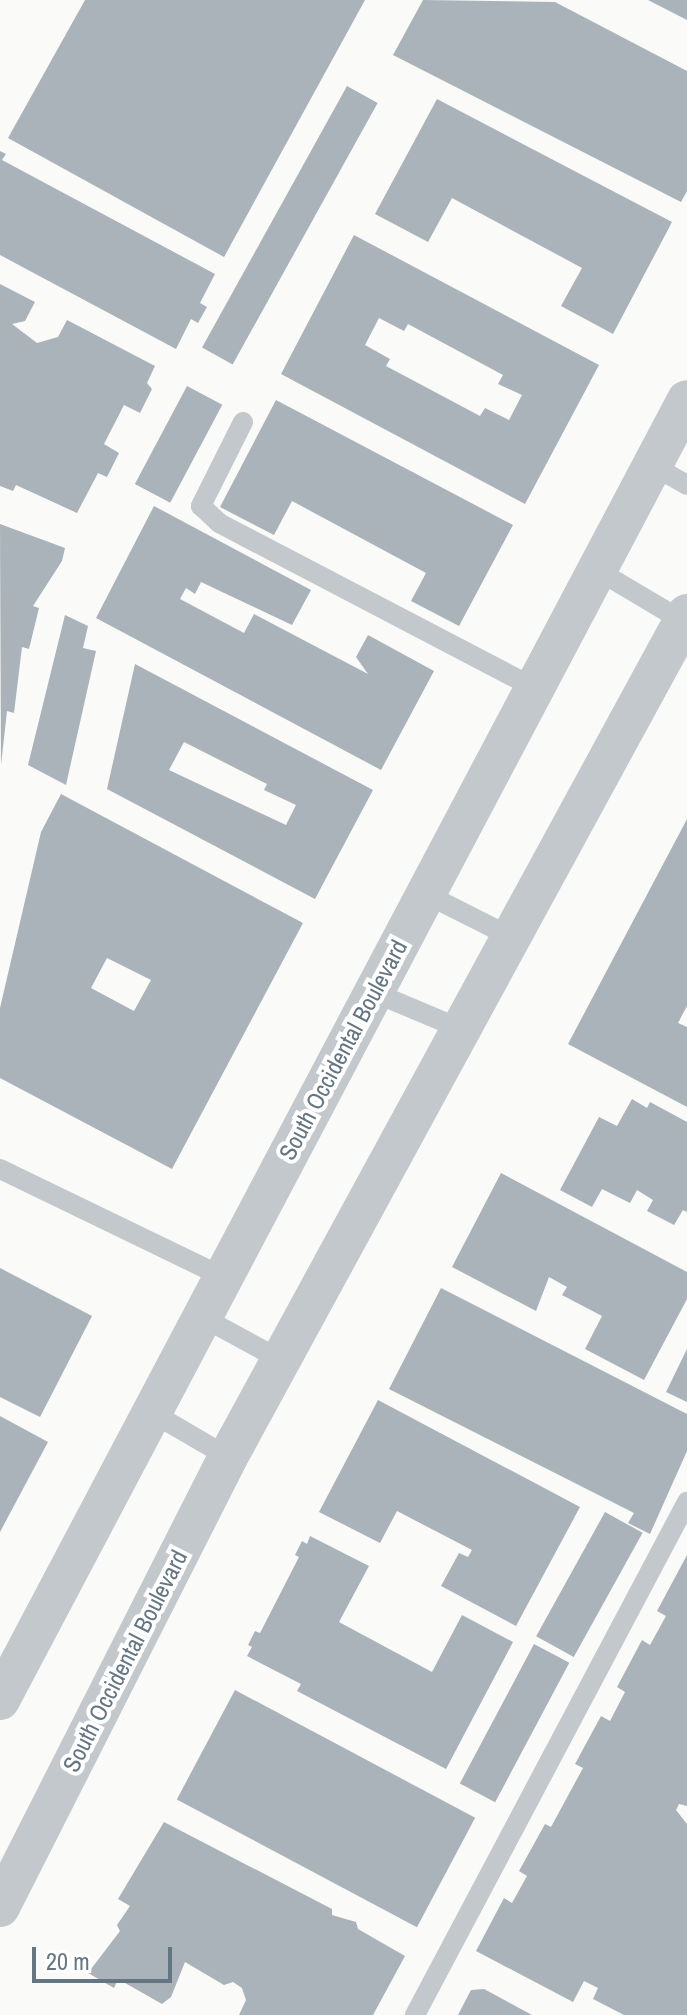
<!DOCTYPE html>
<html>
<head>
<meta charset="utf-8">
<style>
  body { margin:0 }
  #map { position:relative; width:687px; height:2015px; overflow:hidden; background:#fafaf8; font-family:"Archivo Narrow",sans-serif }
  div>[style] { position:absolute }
  .building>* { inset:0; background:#aab3b9; transform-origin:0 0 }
  .service>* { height:20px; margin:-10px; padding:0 10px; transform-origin:10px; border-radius:10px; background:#c3c8cc }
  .minor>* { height:40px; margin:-20px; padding:0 20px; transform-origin:20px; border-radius:20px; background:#c3c8cc }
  span { translate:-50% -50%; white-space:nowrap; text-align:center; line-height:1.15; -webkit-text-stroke:8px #fff; paint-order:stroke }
  .street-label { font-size:24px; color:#657683 }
  .scale { position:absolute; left:32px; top:1947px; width:140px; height:36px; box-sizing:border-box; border:4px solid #657683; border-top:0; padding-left:10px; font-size:24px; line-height:28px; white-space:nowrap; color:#657683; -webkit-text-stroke:6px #fff; paint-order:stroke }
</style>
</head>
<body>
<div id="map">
  <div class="building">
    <i style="clip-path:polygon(85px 0,365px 0,224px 257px,8px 138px)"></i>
    <i style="clip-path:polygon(423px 0,555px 2px,687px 71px,687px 191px,681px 202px,393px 55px)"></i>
    <i style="clip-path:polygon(648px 0,687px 0,687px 20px)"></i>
    <i style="left:347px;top:86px;width:35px;height:299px;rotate:29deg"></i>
    <i style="clip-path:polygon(437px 99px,672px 222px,613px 334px,561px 306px,582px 268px,452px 198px,428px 242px,375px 214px)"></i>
    <i style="clip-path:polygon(0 151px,6px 154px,2px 160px,215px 274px,200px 303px,207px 307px,198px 323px,191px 319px,176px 349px,0 255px)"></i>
    <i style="clip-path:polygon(evenodd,354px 235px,599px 365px,525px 504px,281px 374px,354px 235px,379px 318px,404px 331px,408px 324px,503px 375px,498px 384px,522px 395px,509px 420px,485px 408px,480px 416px,386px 366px,390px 359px,365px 345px,379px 318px)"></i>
    <i style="clip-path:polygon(0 284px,35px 302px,25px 321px,12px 324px,37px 343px,58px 337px,67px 320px,155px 366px,147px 383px,152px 389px,140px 413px,124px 405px,104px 444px,119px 453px,107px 477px,98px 473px,77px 513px,16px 485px,13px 491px,0 486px)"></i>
    <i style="left:187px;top:386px;width:40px;height:111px;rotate:28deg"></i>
    <i style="clip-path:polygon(276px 400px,513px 525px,459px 626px,411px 601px,426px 573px,292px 501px,274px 535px,220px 507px)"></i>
    <i style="clip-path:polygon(154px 506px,311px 590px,292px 625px,201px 582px,195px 594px,186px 588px,180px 599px,244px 633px,254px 614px,368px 674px,356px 657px,368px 635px,434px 671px,381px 770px,96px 618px)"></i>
    <i style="clip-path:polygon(0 524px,65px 548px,62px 561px,33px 606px,39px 608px,29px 649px,22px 647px,14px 713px,7px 711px,1px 765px)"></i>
    <i style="clip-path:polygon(65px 615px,88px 626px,83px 648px,96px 651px,66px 785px,28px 765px)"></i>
    <i style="clip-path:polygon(evenodd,135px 664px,373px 790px,315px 899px,107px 789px,135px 664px,184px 742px,267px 784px,264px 790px,296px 805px,286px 825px,169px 770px,184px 742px)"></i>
    <i style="clip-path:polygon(evenodd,61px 794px,303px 923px,172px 1169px,0 1078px,0 1008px,41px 832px,61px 794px,107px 958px,151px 980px,134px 1011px,91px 988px,107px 958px)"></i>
    <i style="clip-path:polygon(687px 819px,687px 1006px,678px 1023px,687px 1027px,687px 1107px,568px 1044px)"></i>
    <i style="clip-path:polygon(632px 1099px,647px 1108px,650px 1102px,687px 1122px,687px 1212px,683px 1210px,674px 1225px,647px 1211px,653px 1200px,637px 1190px,630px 1203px,602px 1189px,592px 1207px,560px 1190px,599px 1117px,617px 1126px)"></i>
    <i style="clip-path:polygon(501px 1173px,687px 1272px,687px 1299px,644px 1380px,585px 1349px,602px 1316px,562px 1295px,567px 1287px,549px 1277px,536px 1311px,452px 1267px)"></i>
    <i style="clip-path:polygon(0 1268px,92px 1316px,40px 1417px,0 1397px)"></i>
    <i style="clip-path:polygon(441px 1288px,687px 1414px,687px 1451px,650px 1534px,628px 1523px,634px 1513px,389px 1389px)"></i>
    <i style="clip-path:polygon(687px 1349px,687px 1402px,666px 1392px)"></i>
    <i style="clip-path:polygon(378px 1400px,580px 1507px,516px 1626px,441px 1586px,459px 1553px,468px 1557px,472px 1550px,397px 1511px,380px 1543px,319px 1512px)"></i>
    <i style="clip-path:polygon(0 1416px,48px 1442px,0 1532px)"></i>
    <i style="left:605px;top:1512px;width:43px;height:142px;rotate:29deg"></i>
    <i style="clip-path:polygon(310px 1536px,369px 1566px,339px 1622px,432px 1672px,462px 1615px,513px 1642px,446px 1769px,297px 1691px,301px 1684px,247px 1656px,252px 1647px,248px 1645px,255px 1631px,260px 1633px,299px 1557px,295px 1555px,302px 1541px,307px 1544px)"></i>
    <i style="clip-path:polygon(687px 1555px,687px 1806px,679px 1804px,676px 1810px,687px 1824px,687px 2015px,624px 2015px,593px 1999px,598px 1988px,584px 1981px,573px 2002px,476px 1951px,504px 1898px,512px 1903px,527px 1876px,519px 1871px,545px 1824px,551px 1827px,583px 1768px,575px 1764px,601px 1716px,610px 1721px,625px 1692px,617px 1687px,642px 1640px,650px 1645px,666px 1616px,657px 1611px)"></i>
    <i style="left:534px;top:1644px;width:40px;height:158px;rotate:28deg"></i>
    <i style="left:235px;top:1690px;width:272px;height:124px;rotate:28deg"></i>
    <i style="clip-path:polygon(164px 1822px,332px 1909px,332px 1915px,356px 1922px,358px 1929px,405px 1956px,373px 2015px,239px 2015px,246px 2000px,242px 1988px,233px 1982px,224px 1985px,185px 1962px,171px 1997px,162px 2004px,118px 1979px,114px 1988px,88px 1973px,120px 1931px,117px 1925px,130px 1906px,118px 1899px)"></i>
    <i style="clip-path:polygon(484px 1989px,532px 2015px,458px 2015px,471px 1990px)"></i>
  </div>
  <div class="service">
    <i style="left:243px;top:422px;width:94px;rotate:116.6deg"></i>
    <i style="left:201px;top:506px;width:25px;rotate:43deg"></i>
    <i style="left:219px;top:523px;width:356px;rotate:27.6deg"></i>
    <i style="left:652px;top:465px;width:40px;rotate:29.7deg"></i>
    <i style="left:597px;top:570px;width:100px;rotate:30.7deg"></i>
    <i style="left:426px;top:894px;width:95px;rotate:26.8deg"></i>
    <i style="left:373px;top:992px;width:95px;rotate:22.8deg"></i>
    <i style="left:0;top:1169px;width:248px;rotate:25.8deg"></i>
    <i style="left:202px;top:1317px;width:90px;rotate:28.6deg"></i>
    <i style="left:151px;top:1412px;width:89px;rotate:30.3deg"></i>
    <i style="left:415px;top:2015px;width:581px;rotate:-62.07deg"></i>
  </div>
  <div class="minor">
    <i style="left:0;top:1700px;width:1470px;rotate:-62.15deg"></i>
    <i style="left:0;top:1907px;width:504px;rotate:-63.13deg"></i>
    <i style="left:228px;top:1457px;width:960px;rotate:-61.43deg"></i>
  </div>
  <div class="street-label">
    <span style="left:343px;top:1050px;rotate:-62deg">South Occidental Boulevard</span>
    <span style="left:125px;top:1661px;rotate:-63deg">South Occidental Boulevard</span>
  </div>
  <div class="scale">20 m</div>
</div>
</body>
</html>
